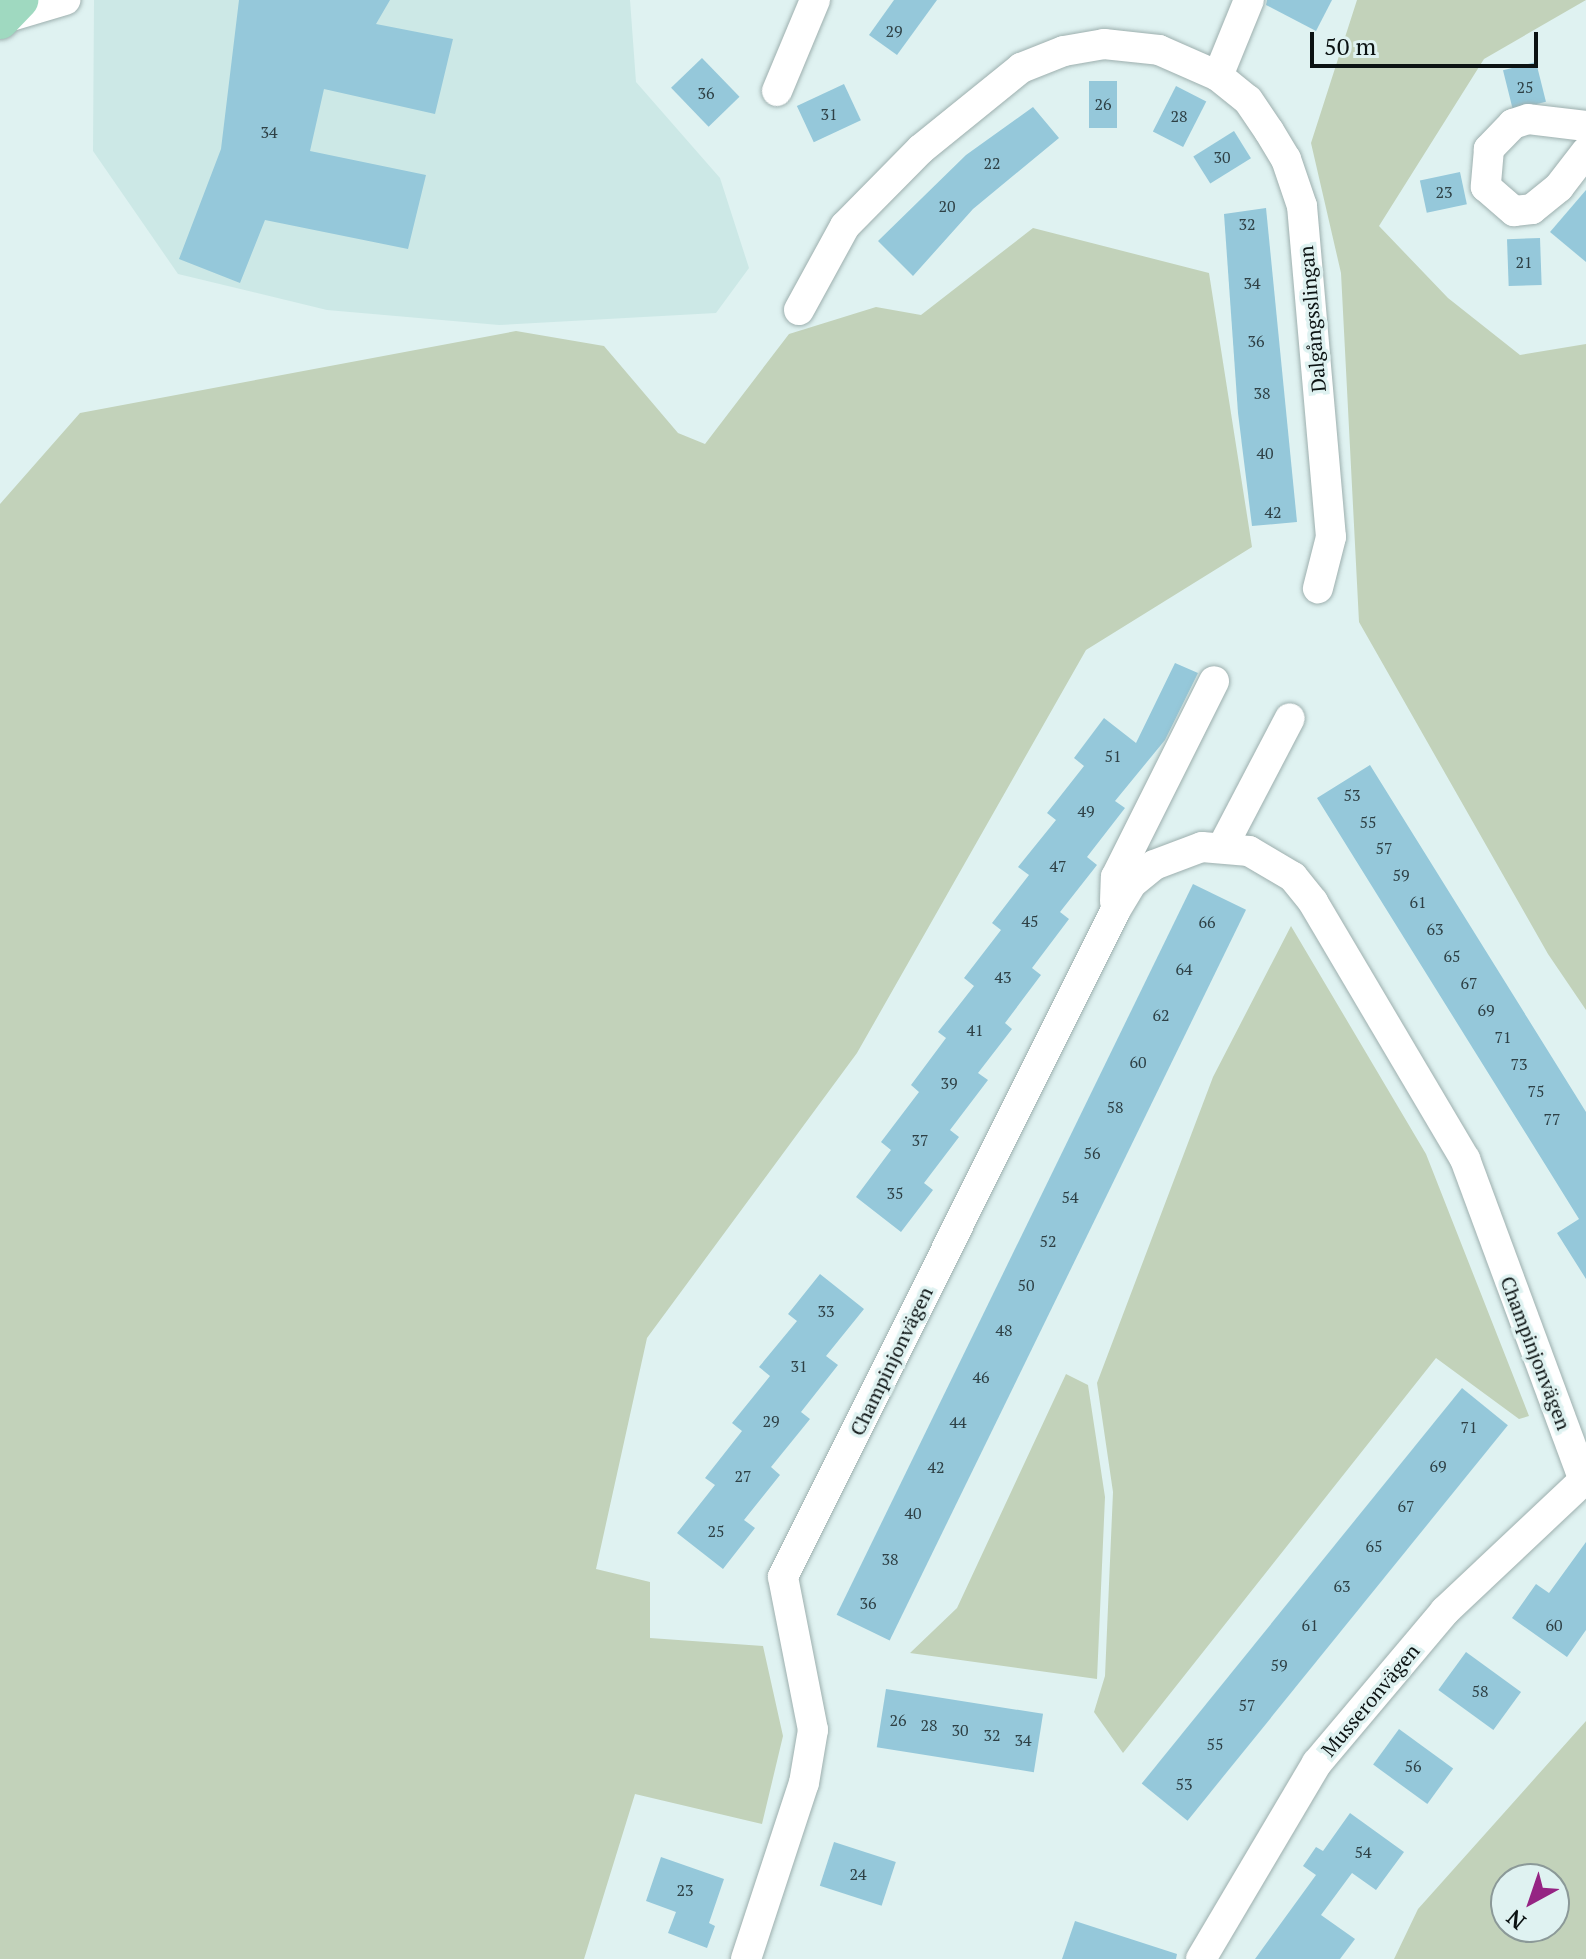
<!DOCTYPE html>
<html>
<head>
<meta charset="utf-8">
<style>
  body { margin:0 }
  #map { position:relative; width:1586px; height:1959px; overflow:hidden; background:#dff2f1; font-family:"PT Serif",serif }
  div>[style] { position:absolute }
  .built>* { inset:0; background:#cce8e6 }
  .green>* { inset:0; background:#c2d2ba }
  .building>* { inset:0; background:#95c8da; transform-origin:0 0 }
  .roads { filter:drop-shadow(0 0 2px #9dafae) drop-shadow(0 0 2px #9dafae) }
  .minor>* { height:30px; margin:-15px; padding:0 15px; transform-origin:15px; border-radius:15px; background:#fff }
  .major>* { height:38px; margin:-19px; padding:0 19px; transform-origin:19px; border-radius:19px; background:#9fd9c0 }
  span { translate:-50% -50%; white-space:nowrap; text-align:center; line-height:1.15; -webkit-text-stroke:7px #dff2f1; paint-order:stroke }
  .number-label { font-size:16px; color:#2e4045 }
  .number-label span { -webkit-text-stroke-width:0 }
  .street-label { font-size:20px; color:#0c1313 }
  .north { position:absolute; left:1490px; top:1863px; width:80px; height:80px; box-sizing:border-box; background:#dff2f1; border:2px solid #8b9998; border-radius:50%; rotate:220deg; font-size:22px; font-weight:700; line-height:32px; text-align:center; color:#0c1313 }
  .north::after { content:''; display:block; margin:auto; width:28px; height:36px; background:#952483; clip-path:polygon(50% 0,100% 100%,50% 72%,0 100%) }
  .scale { position:absolute; left:1310px; top:32px; width:228px; height:36px; box-sizing:border-box; border:4px solid #0c1313; border-top:0; padding-left:10px; font-size:24px; line-height:28px; white-space:nowrap; color:#0c1313; -webkit-text-stroke:6px #dff2f1; paint-order:stroke }
</style>
</head>
<body>
<div id="map">
  <div class="built">
    <i style="clip-path:polygon(94px 0,630px 0,636px 82px,720px 178px,749px 268px,716px 313px,499px 325px,327px 310px,178px 274px,93px 151px)"></i>
  </div>
  <div class="green">
    <i style="clip-path:polygon(1357px 0,1586px 0,1484px 59px,1379px 226px,1448px 298px,1520px 355px,1586px 344px,1586px 1010px,1548px 954px,1359px 622px,1341px 273px,1311px 143px)"></i>
    <i style="clip-path:polygon(1033px 228px,1209px 273px,1252px 547px,1086px 650px,857px 1053px,647px 1338px,596px 1569px,650px 1582px,650px 1638px,763px 1646px,783px 1736px,762px 1824px,635px 1794px,584px 1959px,0 1959px,0 504px,80px 413px,516px 331px,604px 346px,678px 433px,705px 444px,789px 334px,876px 307px,921px 315px)"></i>
    <i style="clip-path:polygon(1291px 926px,1426px 1154px,1529px 1416px,1519px 1419px,1436px 1358px,1123px 1753px,1094px 1712px,1105px 1676px,1113px 1492px,1097px 1383px,1213px 1077px)"></i>
    <i style="clip-path:polygon(1066px 1374px,1088px 1385px,1105px 1497px,1097px 1679px,910px 1653px,957px 1608px)"></i>
    <i style="clip-path:polygon(evenodd,1586px 1721px,1586px 1959px,1394px 1959px,1418px 1909px,1586px 1721px,1506px 1879px,1554px 1879px,1554px 1927px,1506px 1927px,1506px 1879px)"></i>
  </div>
  <div class="building">
    <i style="clip-path:polygon(239px 0,390px 0,376px 24px,453px 39px,435px 114px,324px 89px,310px 151px,426px 175px,408px 249px,265px 220px,240px 283px,179px 259px,221px 149px)"></i>
    <i style="clip-path:polygon(894px 0,937px 0,897px 55px,869px 35px)"></i>
    <i style="clip-path:polygon(1267px 0,1332px 0,1316px 31px,1266px 5px)"></i>
    <i style="left:702px;top:58px;width:54px;height:43px;rotate:46deg"></i>
    <i style="left:1536px;top:62px;width:41px;height:34px;rotate:76deg"></i>
    <i style="left:1089px;top:81px;width:28px;height:47px"></i>
    <i style="left:844px;top:84px;width:40px;height:52px;rotate:65deg"></i>
    <i style="left:1176px;top:86px;width:34px;height:51px;rotate:27deg"></i>
    <i style="clip-path:polygon(1033px 107px,1059px 138px,973px 209px,913px 276px,878px 241px,966px 155px)"></i>
    <i style="left:1234px;top:131px;width:32px;height:48px;rotate:58deg"></i>
    <i style="left:1460px;top:172px;width:33px;height:41px;rotate:78deg"></i>
    <i style="clip-path:polygon(1586px 190px,1586px 262px,1550px 232px)"></i>
    <i style="clip-path:polygon(1266px 208px,1297px 522px,1252px 526px,1238px 413px,1224px 214px)"></i>
    <i style="left:1540px;top:238px;width:47px;height:33px;rotate:88deg"></i>
    <i style="clip-path:polygon(1175px 663px,1198px 673px,1165px 740px,1115px 801px,1125px 808px,1087px 857px,1097px 865px,1060px 912px,1069px 919px,1032px 968px,1041px 975px,1005px 1023px,1012px 1029px,978px 1073px,988px 1080px,950px 1130px,959px 1137px,924px 1183px,933px 1190px,901px 1232px,856px 1197px,891px 1150px,881px 1142px,919px 1092px,911px 1085px,946px 1038px,938px 1032px,974px 986px,964px 978px,1001px 930px,992px 923px,1029px 875px,1018px 867px,1056px 820px,1047px 813px,1084px 766px,1074px 758px,1104px 718px,1136px 743px)"></i>
    <i style="clip-path:polygon(1370px 765px,1586px 1112px,1586px 1279px,1557px 1233px,1579px 1219px,1317px 798px)"></i>
    <i style="left:1193px;top:884px;width:59px;height:813px;rotate:26deg"></i>
    <i style="clip-path:polygon(820px 1274px,864px 1309px,826px 1356px,838px 1365px,801px 1412px,810px 1419px,771px 1467px,780px 1475px,744px 1520px,755px 1528px,723px 1569px,677px 1533px,715px 1485px,705px 1478px,742px 1431px,732px 1423px,770px 1376px,759px 1367px,797px 1321px,788px 1314px)"></i>
    <i style="left:1462px;top:1388px;width:59px;height:509px;rotate:39deg"></i>
    <i style="clip-path:polygon(1586px 1542px,1586px 1630px,1567px 1657px,1512px 1618px,1536px 1584px,1549px 1593px)"></i>
    <i style="left:1466px;top:1652px;width:68px;height:47px;rotate:36deg"></i>
    <i style="left:886px;top:1689px;width:159px;height:59px;rotate:9deg"></i>
    <i style="left:1399px;top:1729px;width:67px;height:44px;rotate:36deg"></i>
    <i style="clip-path:polygon(1350px 1813px,1404px 1852px,1376px 1890px,1352px 1873px,1321px 1915px,1355px 1939px,1340px 1959px,1255px 1959px,1316px 1875px,1303px 1866px,1316px 1847px,1323px 1851px)"></i>
    <i style="left:834px;top:1842px;width:65px;height:46px;rotate:18deg"></i>
    <i style="clip-path:polygon(661px 1857px,724px 1879px,709px 1923px,715px 1926px,707px 1948px,668px 1933px,676px 1912px,646px 1901px)"></i>
    <i style="clip-path:polygon(1075px 1921px,1177px 1954px,1176px 1959px,1062px 1959px)"></i>
  </div>
  <div class="roads">
    <div class="minor">
      <i style="left:4px;top:18px;width:64px;rotate:-16.4deg"></i>
      <i style="left:1218px;top:76px;width:82px;rotate:-67.8deg"></i>
      <i style="left:777px;top:91px;width:99px;rotate:-67.3deg"></i>
      <i style="left:1586px;top:126px;width:58px;rotate:-173.1deg"></i>
      <i style="left:1528px;top:119px;width:16px;rotate:162deg"></i>
      <i style="left:1513px;top:124px;width:35px;rotate:134deg"></i>
      <i style="left:1489px;top:149px;width:38px;rotate:95deg"></i>
      <i style="left:1486px;top:187px;width:37px;rotate:41deg"></i>
      <i style="left:1514px;top:211px;width:18px;rotate:-6deg"></i>
      <i style="left:1532px;top:209px;width:35px;rotate:-39deg"></i>
      <i style="left:1559px;top:187px;width:44px;rotate:-52.4deg"></i>
      <i style="left:799px;top:310px;width:96px;rotate:-61.3deg"></i>
      <i style="left:845px;top:226px;width:108px;rotate:-45.4deg"></i>
      <i style="left:921px;top:149px;width:129px;rotate:-39deg"></i>
      <i style="left:1021px;top:68px;width:46px;rotate:-21.6deg"></i>
      <i style="left:1064px;top:51px;width:41px;rotate:-9.9deg"></i>
      <i style="left:1104px;top:44px;width:55px;rotate:6.2deg"></i>
      <i style="left:1159px;top:50px;width:64px;rotate:23.8deg"></i>
      <i style="left:1218px;top:76px;width:38px;rotate:39deg"></i>
      <i style="left:1248px;top:100px;width:37px;rotate:56deg"></i>
      <i style="left:1269px;top:131px;width:33px;rotate:59deg"></i>
      <i style="left:1286px;top:159px;width:50px;rotate:71.2deg"></i>
      <i style="left:1302px;top:206px;width:332px;rotate:85deg"></i>
      <i style="left:1331px;top:537px;width:53px;rotate:104.3deg"></i>
      <i style="left:1223px;top:846px;width:144px;rotate:-62.4deg"></i>
      <i style="left:1115px;top:901px;width:24px;rotate:-88deg"></i>
      <i style="left:1116px;top:877px;width:219px;rotate:-63.4deg"></i>
      <i style="left:746px;top:1959px;width:185px;rotate:-71.8deg"></i>
      <i style="left:804px;top:1783px;width:54px;rotate:-80.4deg"></i>
      <i style="left:813px;top:1730px;width:156px;rotate:-101.1deg"></i>
      <i style="left:783px;top:1577px;width:744px;rotate:-63.5deg"></i>
      <i style="left:1115px;top:911px;width:33px;rotate:-59deg"></i>
      <i style="left:1132px;top:883px;width:28px;rotate:-39deg"></i>
      <i style="left:1154px;top:865px;width:51px;rotate:-20.6deg"></i>
      <i style="left:1202px;top:847px;width:47px;rotate:4.9deg"></i>
      <i style="left:1249px;top:851px;width:51px;rotate:30.6deg"></i>
      <i style="left:1293px;top:877px;width:32px;rotate:51deg"></i>
      <i style="left:1313px;top:902px;width:299px;rotate:59.4deg"></i>
      <i style="left:1465px;top:1159px;width:342px;rotate:69.7deg"></i>
      <i style="left:1201px;top:1959px;width:228px;rotate:-59.4deg"></i>
      <i style="left:1317px;top:1763px;width:199px;rotate:-49.9deg"></i>
      <i style="left:1445px;top:1611px;width:194px;rotate:-43.3deg"></i>
    </div>
    <div class="major">
      <i style="left:0;top:20px;width:28px;rotate:-46deg"></i>
    </div>
  </div>
  <div class="number-label">
    <span style="left:894px;top:31px">29</span>
    <span style="left:1525px;top:87px">25</span>
    <span style="left:706px;top:93px">36</span>
    <span style="left:1103px;top:104px">26</span>
    <span style="left:829px;top:114px">31</span>
    <span style="left:1179px;top:116px">28</span>
    <span style="left:269px;top:132px">34</span>
    <span style="left:1222px;top:157px">30</span>
    <span style="left:992px;top:163px">22</span>
    <span style="left:1444px;top:192px">23</span>
    <span style="left:947px;top:206px">20</span>
    <span style="left:1247px;top:224px">32</span>
    <span style="left:1524px;top:262px">21</span>
    <span style="left:1252px;top:283px">34</span>
    <span style="left:1256px;top:341px">36</span>
    <span style="left:1262px;top:393px">38</span>
    <span style="left:1265px;top:453px">40</span>
    <span style="left:1273px;top:512px">42</span>
    <span style="left:1113px;top:756px">51</span>
    <span style="left:1352px;top:795px">53</span>
    <span style="left:1086px;top:811px">49</span>
    <span style="left:1368px;top:822px">55</span>
    <span style="left:1384px;top:848px">57</span>
    <span style="left:1058px;top:866px">47</span>
    <span style="left:1401px;top:875px">59</span>
    <span style="left:1418px;top:902px">61</span>
    <span style="left:1030px;top:921px">45</span>
    <span style="left:1207px;top:922px">66</span>
    <span style="left:1435px;top:929px">63</span>
    <span style="left:1452px;top:956px">65</span>
    <span style="left:1184px;top:969px">64</span>
    <span style="left:1003px;top:977px">43</span>
    <span style="left:1469px;top:983px">67</span>
    <span style="left:1486px;top:1010px">69</span>
    <span style="left:1161px;top:1015px">62</span>
    <span style="left:975px;top:1030px">41</span>
    <span style="left:1503px;top:1037px">71</span>
    <span style="left:1138px;top:1062px">60</span>
    <span style="left:1519px;top:1064px">73</span>
    <span style="left:949px;top:1083px">39</span>
    <span style="left:1536px;top:1091px">75</span>
    <span style="left:1115px;top:1107px">58</span>
    <span style="left:1552px;top:1119px">77</span>
    <span style="left:920px;top:1140px">37</span>
    <span style="left:1092px;top:1153px">56</span>
    <span style="left:895px;top:1193px">35</span>
    <span style="left:1070px;top:1197px">54</span>
    <span style="left:1048px;top:1241px">52</span>
    <span style="left:1026px;top:1285px">50</span>
    <span style="left:826px;top:1311px">33</span>
    <span style="left:1004px;top:1330px">48</span>
    <span style="left:799px;top:1366px">31</span>
    <span style="left:981px;top:1377px">46</span>
    <span style="left:771px;top:1421px">29</span>
    <span style="left:958px;top:1422px">44</span>
    <span style="left:1469px;top:1427px">71</span>
    <span style="left:1438px;top:1466px">69</span>
    <span style="left:936px;top:1467px">42</span>
    <span style="left:743px;top:1476px">27</span>
    <span style="left:1406px;top:1506px">67</span>
    <span style="left:913px;top:1513px">40</span>
    <span style="left:716px;top:1531px">25</span>
    <span style="left:1374px;top:1546px">65</span>
    <span style="left:890px;top:1559px">38</span>
    <span style="left:1342px;top:1586px">63</span>
    <span style="left:868px;top:1603px">36</span>
    <span style="left:1310px;top:1625px">61</span>
    <span style="left:1554px;top:1625px">60</span>
    <span style="left:1279px;top:1665px">59</span>
    <span style="left:1480px;top:1691px">58</span>
    <span style="left:1247px;top:1705px">57</span>
    <span style="left:898px;top:1720px">26</span>
    <span style="left:929px;top:1725px">28</span>
    <span style="left:960px;top:1730px">30</span>
    <span style="left:992px;top:1735px">32</span>
    <span style="left:1023px;top:1740px">34</span>
    <span style="left:1215px;top:1744px">55</span>
    <span style="left:1413px;top:1766px">56</span>
    <span style="left:1184px;top:1784px">53</span>
    <span style="left:1363px;top:1852px">54</span>
    <span style="left:858px;top:1874px">24</span>
    <span style="left:685px;top:1890px">23</span>
  </div>
  <div class="street-label">
    <span style="left:1312px;top:319px;rotate:-95deg">Dalgångsslingan</span>
    <span style="left:1536px;top:1353px;rotate:69deg">Champinjonvägen</span>
    <span style="left:891px;top:1361px;rotate:-64deg">Champinjonvägen</span>
    <span style="left:1370px;top:1700px;rotate:-50deg">Musseronvägen</span>
  </div>
  <div class="north">N</div>
  <div class="scale">50 m</div>
</div>
</body>
</html>
